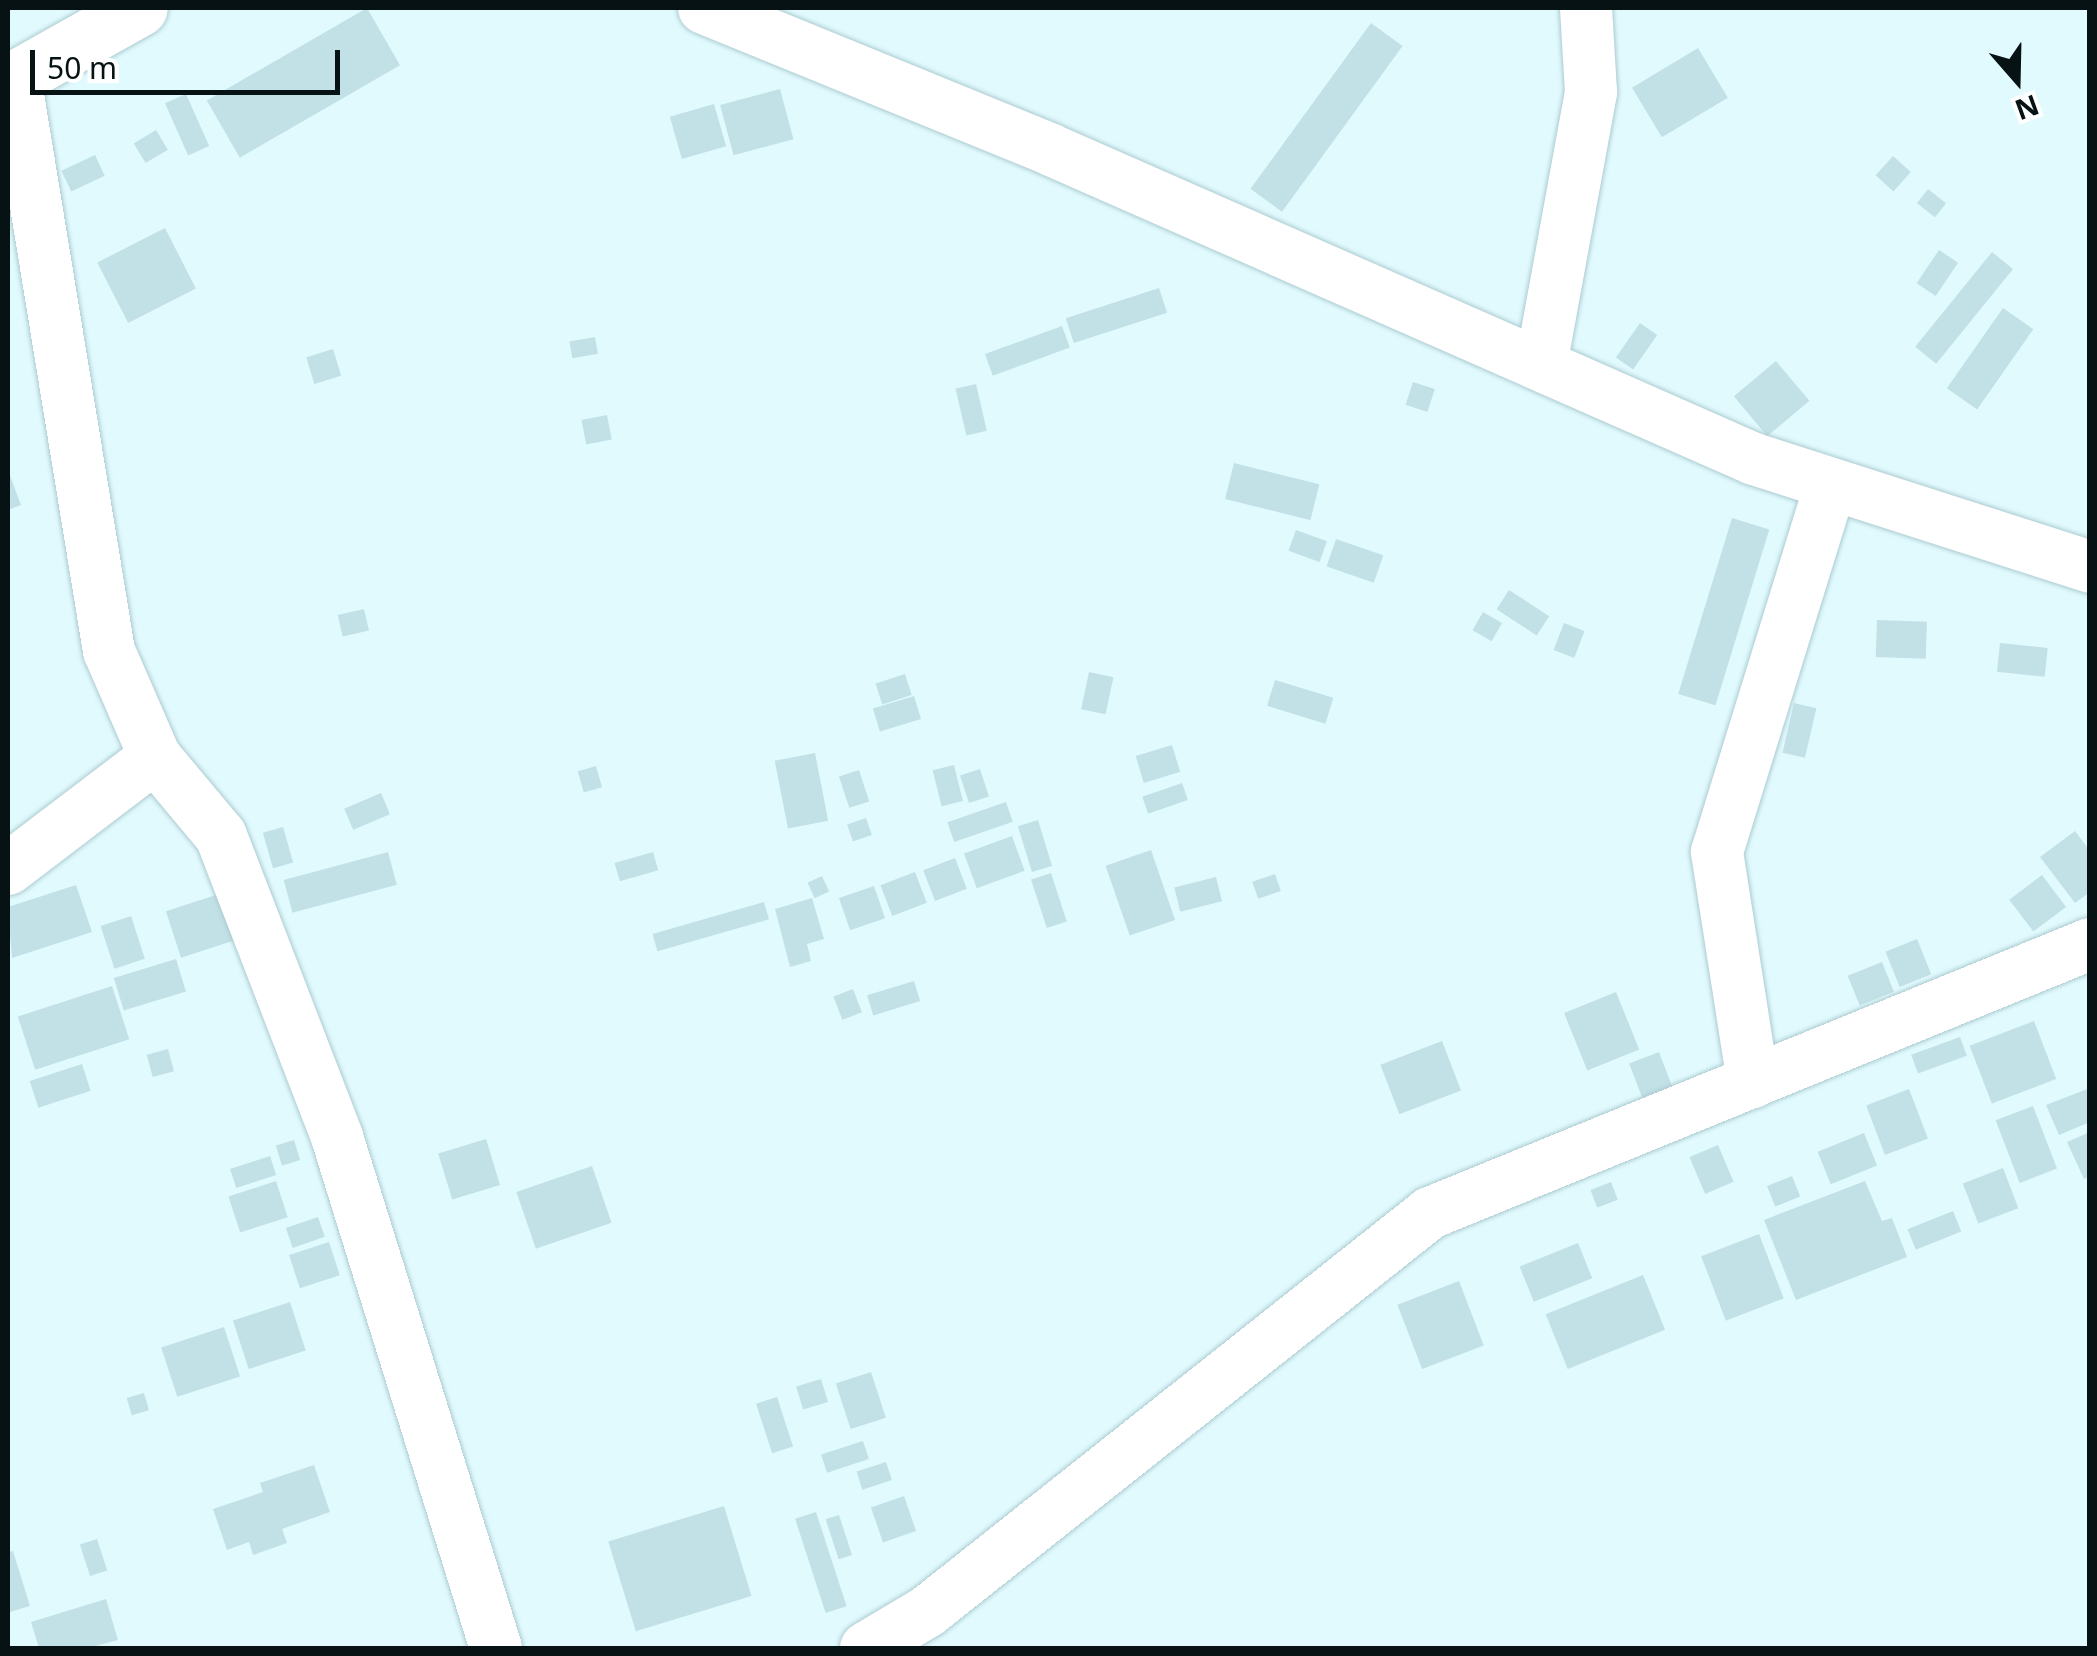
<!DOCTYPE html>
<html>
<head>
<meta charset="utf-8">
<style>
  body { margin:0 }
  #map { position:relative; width:2097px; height:1656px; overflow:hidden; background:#e1fafe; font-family:"Noto Sans",sans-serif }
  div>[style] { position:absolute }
  .building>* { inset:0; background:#c2e1e7; transform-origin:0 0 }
  .roads { filter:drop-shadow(0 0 2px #accbd0) drop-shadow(0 0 2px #accbd0) }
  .minor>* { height:52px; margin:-26px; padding:0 26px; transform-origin:26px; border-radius:26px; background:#fff }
  .major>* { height:55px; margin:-27.5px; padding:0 27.5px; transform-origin:27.5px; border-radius:27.5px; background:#fff }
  span { translate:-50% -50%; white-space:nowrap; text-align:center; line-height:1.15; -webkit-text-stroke:10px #fff; paint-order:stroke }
  .frame { position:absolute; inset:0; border:10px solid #071214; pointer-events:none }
  .north { position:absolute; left:1967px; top:30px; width:100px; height:100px; -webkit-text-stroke:8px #fff; paint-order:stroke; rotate:160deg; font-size:28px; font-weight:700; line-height:40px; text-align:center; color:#071214 }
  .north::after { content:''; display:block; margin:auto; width:35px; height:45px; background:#071214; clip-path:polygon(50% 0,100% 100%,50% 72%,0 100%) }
  .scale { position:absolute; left:30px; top:50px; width:310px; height:45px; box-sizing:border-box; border:5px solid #071214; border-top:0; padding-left:12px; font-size:30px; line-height:35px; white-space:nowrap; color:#071214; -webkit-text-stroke:8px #fff; paint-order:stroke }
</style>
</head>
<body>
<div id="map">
  <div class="building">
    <i style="left:367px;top:8px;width:66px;height:185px;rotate:60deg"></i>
    <i style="left:1371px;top:23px;width:39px;height:205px;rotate:36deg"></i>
    <i style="left:1698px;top:48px;width:58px;height:77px;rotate:59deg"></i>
    <i style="left:780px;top:89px;width:52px;height:62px;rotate:75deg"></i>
    <i style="left:186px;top:94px;width:57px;height:23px;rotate:66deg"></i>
    <i style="left:714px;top:104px;width:44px;height:46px;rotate:74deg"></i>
    <i style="left:156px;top:130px;width:23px;height:26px;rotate:59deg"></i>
    <i style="left:95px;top:155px;width:23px;height:37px;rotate:65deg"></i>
    <i style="left:1893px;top:156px;width:24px;height:26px;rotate:42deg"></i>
    <i style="left:1928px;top:189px;width:23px;height:18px;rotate:38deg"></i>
    <i style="left:165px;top:228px;width:68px;height:76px;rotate:63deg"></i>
    <i style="left:1939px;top:250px;width:23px;height:40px;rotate:34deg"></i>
    <i style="left:1992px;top:252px;width:27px;height:122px;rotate:39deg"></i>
    <i style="left:1159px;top:288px;width:26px;height:98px;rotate:72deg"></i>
    <i style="left:2003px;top:308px;width:37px;height:98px;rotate:35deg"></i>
    <i style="left:1640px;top:323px;width:21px;height:42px;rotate:35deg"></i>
    <i style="left:1062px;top:326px;width:23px;height:82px;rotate:70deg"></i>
    <i style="left:595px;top:337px;width:17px;height:26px;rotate:80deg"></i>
    <i style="left:333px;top:349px;width:28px;height:28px;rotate:73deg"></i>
    <i style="left:1776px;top:361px;width:52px;height:55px;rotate:50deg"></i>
    <i style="left:1413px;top:382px;width:23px;height:24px;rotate:18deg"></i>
    <i style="left:976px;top:384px;width:48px;height:21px;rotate:77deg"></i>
    <i style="left:607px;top:415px;width:25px;height:26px;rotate:79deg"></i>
    <i style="left:1234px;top:463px;width:88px;height:37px;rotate:14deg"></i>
    <i style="clip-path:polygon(8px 470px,21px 505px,8px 510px)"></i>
    <i style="left:1732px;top:518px;width:39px;height:184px;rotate:17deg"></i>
    <i style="left:1296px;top:530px;width:33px;height:22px;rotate:20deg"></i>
    <i style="left:1336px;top:539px;width:50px;height:29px;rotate:19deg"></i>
    <i style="left:1509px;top:590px;width:48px;height:23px;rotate:33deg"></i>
    <i style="left:364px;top:609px;width:22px;height:27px;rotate:77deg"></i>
    <i style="left:1483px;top:612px;width:22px;height:21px;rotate:30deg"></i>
    <i style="left:1877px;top:620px;width:50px;height:37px;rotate:2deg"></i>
    <i style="left:1564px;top:623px;width:22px;height:29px;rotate:21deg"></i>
    <i style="left:2000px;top:643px;width:48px;height:29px;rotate:6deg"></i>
    <i style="left:1089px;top:672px;width:25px;height:38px;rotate:12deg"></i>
    <i style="left:905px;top:674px;width:22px;height:31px;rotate:72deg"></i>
    <i style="left:1275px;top:680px;width:61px;height:27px;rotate:17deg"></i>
    <i style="left:914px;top:696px;width:24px;height:43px;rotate:73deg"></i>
    <i style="left:1794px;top:703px;width:23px;height:51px;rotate:13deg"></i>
    <i style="left:1172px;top:745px;width:28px;height:38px;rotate:73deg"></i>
    <i style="left:815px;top:753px;width:69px;height:41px;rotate:79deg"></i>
    <i style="left:954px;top:765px;width:37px;height:22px;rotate:76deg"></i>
    <i style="left:596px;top:766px;width:22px;height:19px;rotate:74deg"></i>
    <i style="left:980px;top:769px;width:29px;height:21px;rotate:72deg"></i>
    <i style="left:859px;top:770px;width:33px;height:21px;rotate:72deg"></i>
    <i style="left:1182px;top:783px;width:18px;height:42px;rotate:71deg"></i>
    <i style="left:381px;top:793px;width:23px;height:40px;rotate:67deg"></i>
    <i style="left:1006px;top:802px;width:21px;height:62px;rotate:71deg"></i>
    <i style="left:866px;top:818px;width:18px;height:20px;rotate:71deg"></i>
    <i style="left:1038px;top:820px;width:48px;height:21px;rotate:73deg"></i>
    <i style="left:283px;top:827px;width:37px;height:21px;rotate:74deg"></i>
    <i style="clip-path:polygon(2075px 831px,2090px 851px,2090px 892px,2075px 903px,2040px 857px)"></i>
    <i style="left:1012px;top:836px;width:37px;height:51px;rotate:70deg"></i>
    <i style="left:1151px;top:850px;width:74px;height:48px;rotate:71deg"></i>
    <i style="left:388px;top:852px;width:34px;height:108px;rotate:75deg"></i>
    <i style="left:653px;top:852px;width:19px;height:40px;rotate:74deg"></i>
    <i style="left:955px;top:858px;width:33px;height:34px;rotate:69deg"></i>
    <i style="left:915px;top:872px;width:33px;height:37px;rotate:69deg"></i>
    <i style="left:1051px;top:873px;width:51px;height:21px;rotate:72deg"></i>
    <i style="left:1275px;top:874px;width:18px;height:24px;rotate:71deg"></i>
    <i style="left:2042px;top:875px;width:40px;height:41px;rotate:53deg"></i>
    <i style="left:822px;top:876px;width:17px;height:16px;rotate:65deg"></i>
    <i style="left:1216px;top:877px;width:25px;height:43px;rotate:76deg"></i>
    <i style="clip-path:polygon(76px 885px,92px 932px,12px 958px,8px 907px)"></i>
    <i style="left:874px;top:886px;width:34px;height:37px;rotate:71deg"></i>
    <i style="left:222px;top:893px;width:49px;height:59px;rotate:72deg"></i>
    <i style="clip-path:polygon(812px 898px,824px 939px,807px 944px,811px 961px,790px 967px,775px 909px)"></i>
    <i style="left:764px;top:902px;width:18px;height:116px;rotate:74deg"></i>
    <i style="left:131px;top:916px;width:45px;height:32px;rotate:72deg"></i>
    <i style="left:1917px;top:939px;width:38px;height:34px;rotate:68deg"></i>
    <i style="left:176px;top:959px;width:34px;height:65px;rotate:73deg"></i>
    <i style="left:1882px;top:962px;width:32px;height:37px;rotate:68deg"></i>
    <i style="left:914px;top:981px;width:21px;height:49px;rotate:73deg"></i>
    <i style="left:112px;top:986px;width:56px;height:99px;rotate:72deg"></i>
    <i style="left:853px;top:989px;width:25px;height:21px;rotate:69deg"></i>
    <i style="left:1616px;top:992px;width:62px;height:56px;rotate:68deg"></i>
    <i style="left:2034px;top:1021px;width:62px;height:69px;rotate:69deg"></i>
    <i style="left:1960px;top:1037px;width:20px;height:52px;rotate:70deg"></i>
    <i style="left:1442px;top:1041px;width:53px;height:66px;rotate:69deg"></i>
    <i style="left:168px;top:1049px;width:23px;height:22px;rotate:75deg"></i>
    <i style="left:1659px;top:1052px;width:43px;height:32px;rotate:69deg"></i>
    <i style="left:82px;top:1064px;width:28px;height:55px;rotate:72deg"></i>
    <i style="clip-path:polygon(2090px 1088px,2090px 1122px,2059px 1135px,2046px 1105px)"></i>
    <i style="left:1909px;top:1089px;width:53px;height:46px;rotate:69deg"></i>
    <i style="left:2033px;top:1106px;width:67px;height:40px;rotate:69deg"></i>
    <i style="clip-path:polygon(2090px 1132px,2090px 1177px,2084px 1179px,2067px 1142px)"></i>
    <i style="left:1864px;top:1133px;width:35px;height:50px;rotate:68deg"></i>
    <i style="left:486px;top:1139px;width:48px;height:50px;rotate:73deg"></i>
    <i style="left:294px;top:1140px;width:21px;height:19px;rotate:73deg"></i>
    <i style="left:1718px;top:1145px;width:40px;height:31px;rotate:67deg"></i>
    <i style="left:270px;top:1156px;width:20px;height:42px;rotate:72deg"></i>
    <i style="left:592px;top:1166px;width:60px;height:80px;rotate:71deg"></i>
    <i style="left:2003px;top:1168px;width:43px;height:43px;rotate:69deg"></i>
    <i style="left:1792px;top:1176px;width:22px;height:27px;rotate:68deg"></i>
    <i style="left:276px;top:1181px;width:38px;height:50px;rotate:72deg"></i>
    <i style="clip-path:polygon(1865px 1181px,1882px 1221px,1892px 1218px,1907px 1257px,1796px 1300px,1764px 1220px)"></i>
    <i style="left:1611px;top:1182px;width:19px;height:22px;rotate:69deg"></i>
    <i style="left:1953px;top:1211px;width:22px;height:49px;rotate:68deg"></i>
    <i style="left:318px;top:1217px;width:21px;height:34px;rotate:71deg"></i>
    <i style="left:1759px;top:1234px;width:69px;height:62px;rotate:69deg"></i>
    <i style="left:329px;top:1242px;width:35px;height:42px;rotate:72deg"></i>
    <i style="left:1578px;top:1243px;width:38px;height:63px;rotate:68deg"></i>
    <i style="left:1643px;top:1275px;width:59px;height:105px;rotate:68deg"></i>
    <i style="left:1459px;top:1281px;width:69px;height:66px;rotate:69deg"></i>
    <i style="left:290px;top:1302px;width:51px;height:60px;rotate:72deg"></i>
    <i style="left:224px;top:1327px;width:52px;height:66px;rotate:72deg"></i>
    <i style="left:871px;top:1372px;width:48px;height:37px;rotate:72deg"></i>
    <i style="left:821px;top:1379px;width:24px;height:26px;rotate:73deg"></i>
    <i style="left:144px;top:1393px;width:18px;height:18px;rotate:74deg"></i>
    <i style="left:777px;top:1397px;width:52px;height:22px;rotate:72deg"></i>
    <i style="left:863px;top:1441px;width:19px;height:44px;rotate:72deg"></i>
    <i style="left:886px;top:1462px;width:19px;height:31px;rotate:72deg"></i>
    <i style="clip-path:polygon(314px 1465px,330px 1512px,282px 1529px,287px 1543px,253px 1555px,249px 1542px,227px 1550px,213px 1509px,263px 1492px,260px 1483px)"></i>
    <i style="left:904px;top:1496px;width:37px;height:35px;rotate:71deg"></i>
    <i style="left:724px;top:1506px;width:94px;height:121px;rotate:73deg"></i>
    <i style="left:816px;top:1512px;width:99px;height:22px;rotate:72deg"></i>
    <i style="left:839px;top:1515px;width:42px;height:14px;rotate:72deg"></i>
    <i style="left:97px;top:1539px;width:33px;height:18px;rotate:72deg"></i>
    <i style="clip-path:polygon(13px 1551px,30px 1606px,10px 1612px,8px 1552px)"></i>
    <i style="clip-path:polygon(106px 1599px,118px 1640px,88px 1648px,39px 1648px,31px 1622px)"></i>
  </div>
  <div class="roads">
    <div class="minor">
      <i style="left:704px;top:8px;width:373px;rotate:22.2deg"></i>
      <i style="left:1049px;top:149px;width:770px;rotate:23.74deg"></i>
      <i style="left:1754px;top:459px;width:353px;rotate:17.8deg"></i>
      <i style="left:15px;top:77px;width:582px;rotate:80.7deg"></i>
      <i style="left:109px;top:651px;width:116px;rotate:66.5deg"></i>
      <i style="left:155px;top:757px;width:103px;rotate:50.1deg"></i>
      <i style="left:221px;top:836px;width:323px;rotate:68.9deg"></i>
      <i style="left:337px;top:1137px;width:535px;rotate:72.72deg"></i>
      <i style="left:1541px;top:365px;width:278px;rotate:-79.6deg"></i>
      <i style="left:1591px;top:92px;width:84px;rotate:-93.4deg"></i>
      <i style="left:8px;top:869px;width:185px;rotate:-37.3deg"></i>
      <i style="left:1753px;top:1082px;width:233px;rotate:-98.9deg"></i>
      <i style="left:1717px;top:852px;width:385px;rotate:-72.8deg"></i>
      <i style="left:866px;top:1648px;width:72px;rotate:-30.8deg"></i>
      <i style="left:928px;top:1611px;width:641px;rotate:-38.41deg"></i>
      <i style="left:1430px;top:1213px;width:713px;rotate:-22.17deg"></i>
    </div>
    <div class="major">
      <i style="left:8px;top:82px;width:151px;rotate:-29.3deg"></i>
    </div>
  </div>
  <div class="frame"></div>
  <div class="north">N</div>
  <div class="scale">50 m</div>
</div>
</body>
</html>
